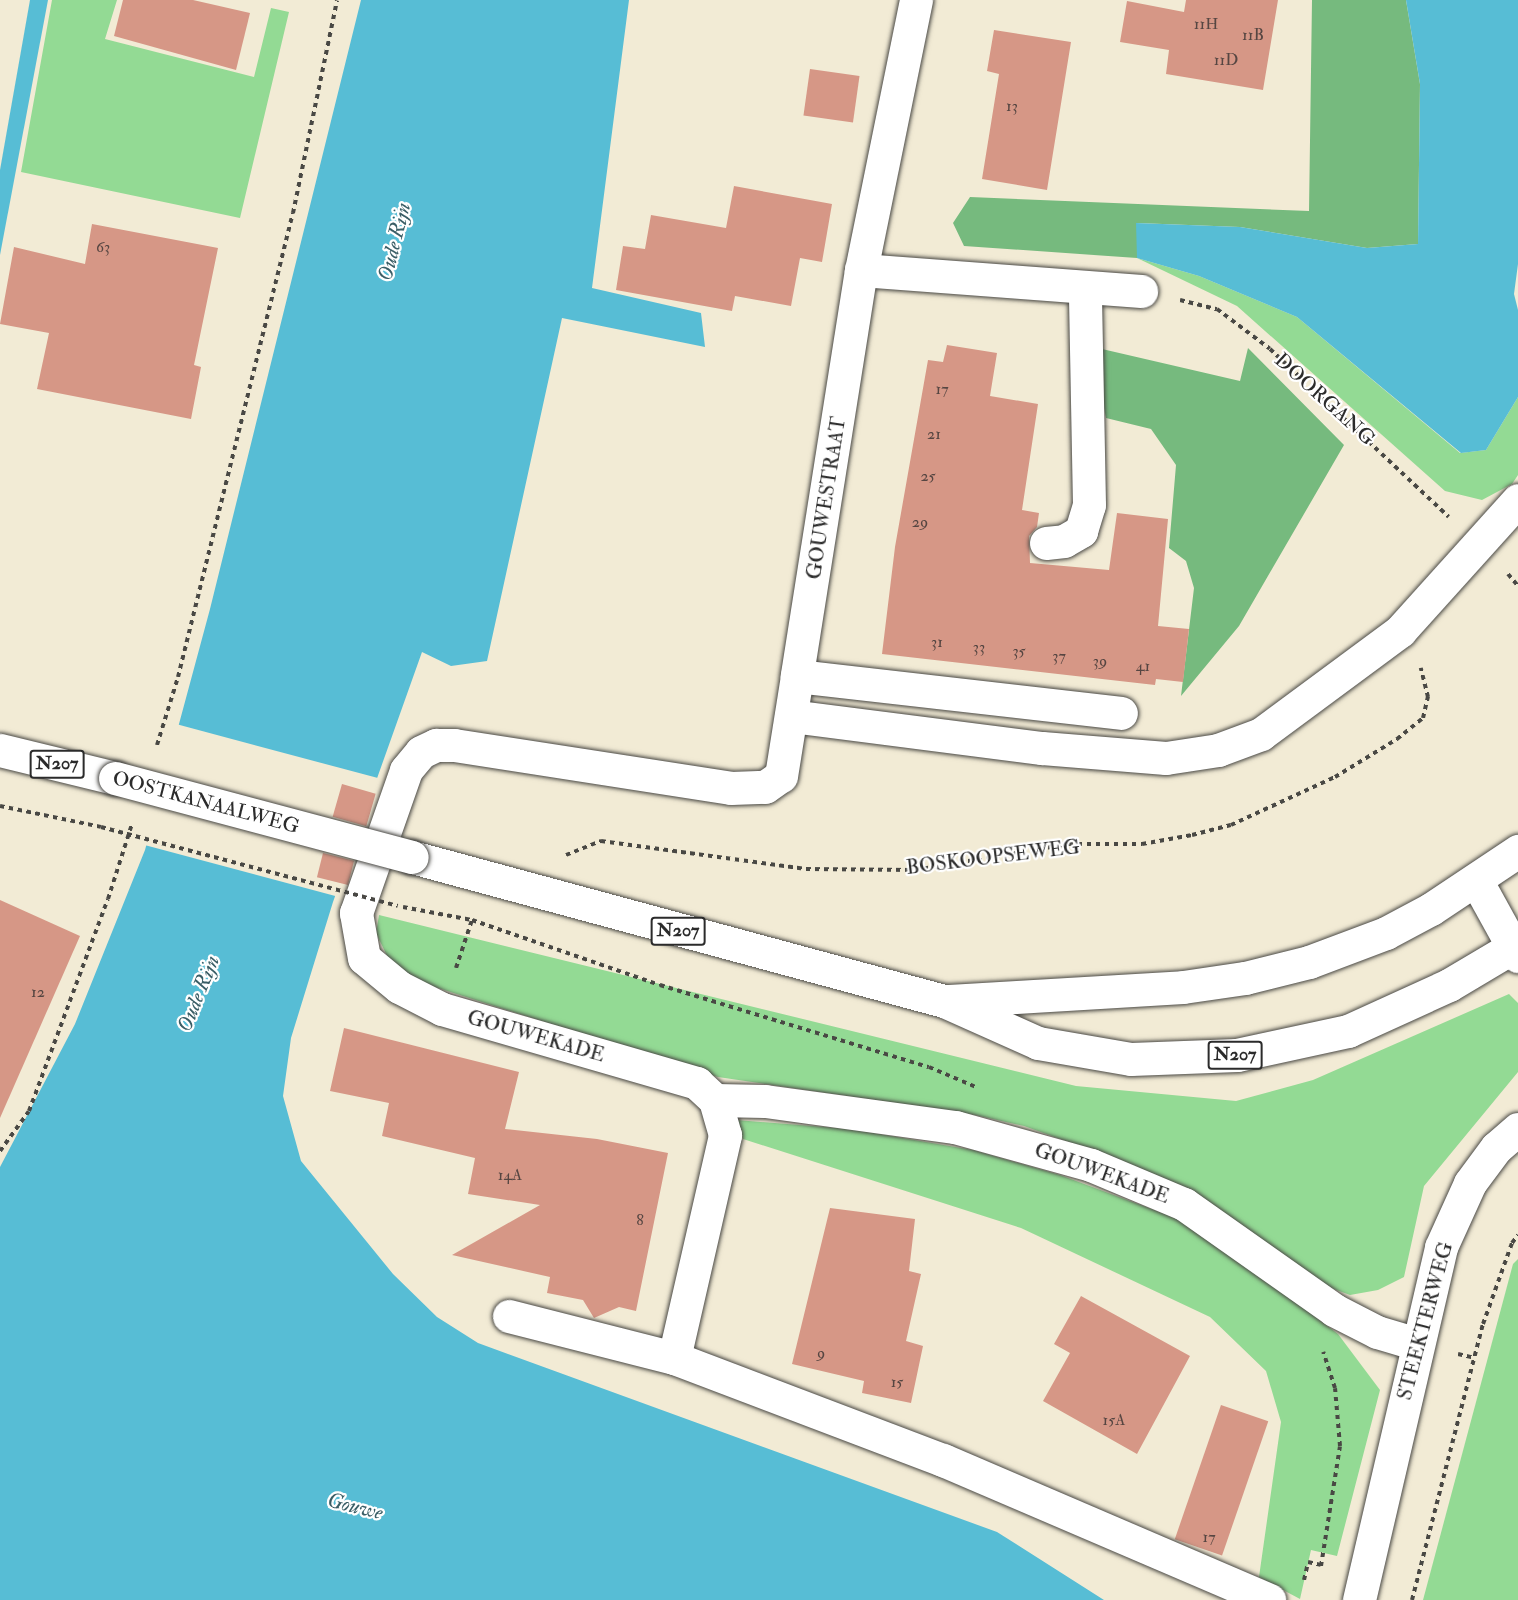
<!DOCTYPE html>
<html>
<head>
<meta charset="utf-8">
<style>
  body { margin:0 }
  #map { position:relative; width:1518px; height:1600px; overflow:hidden; background:#f2ebd5; font-family:"IM FELL Double Pica",serif }
  div>[style] { position:absolute }
  .green>* { inset:0; background:#93da94 }
  .forest>* { inset:0; background:#76ba7e }
  .water>* { inset:0; background:#57bdd5 }
  .pier>* { inset:0; background:#f2ebd5; transform-origin:0 0 }
  .building>* { inset:0; background:#d69786; transform-origin:0 0 }
  .path>* { height:4px; margin-top:-2px; transform-origin:0; background:repeating-linear-gradient(90deg,#494844 0 4.5px,transparent 0 9px) }
  .roads { filter:drop-shadow(0 0 2px #494844) drop-shadow(0 0 2px #494844) }
  .minor>* { height:33px; margin:-16.5px; padding:0 16.5px; transform-origin:16.5px; border-radius:16.5px; background:#fff }
  .major>* { height:33px; margin:-16.5px; padding:0 16.5px; transform-origin:16.5px; border-radius:16.5px; background:#fff }
  .path-bridge>* { height:4px; margin-top:-2px; transform-origin:0; background:repeating-linear-gradient(90deg,#494844 0 4.5px,transparent 0 9px) }
  .bridges { filter:drop-shadow(0 0 2px #494844) drop-shadow(0 0 2px #494844) }
  .major-bridge>* { height:33px; margin:-16.5px; padding:0 16.5px; transform-origin:16.5px; border-radius:16.5px; background:#fff }
  span { translate:-50% -50%; white-space:nowrap; text-align:center; line-height:1.15; -webkit-text-stroke:4.5px #fff; paint-order:stroke }
  .number-label { font-size:16px; color:#564642 }
  .number-label span { -webkit-text-stroke-width:0 }
  .shield-label span { padding:2px 4px; background:#fff; border:2px solid; border-radius:4px; -webkit-text-stroke-width:0 }
  .shield-label { font-size:18px; color:#2b2b2b; font-weight:700 }
  .street-label { font-size:20px; color:#2b2b2b }
  .water-label { font-size:21px; color:#3a5e66; font-style:italic }
</style>
</head>
<body>
<div id="map">
  <div class="green">
    <i style="clip-path:polygon(52px 0,117px 0,105px 39px,254px 77px,271px 8px,289px 12px,240px 218px,21px 172px)"></i>
    <i style="clip-path:polygon(1137px 258px,1199px 276px,1297px 317px,1460px 453px,1486px 450px,1518px 397px,1518px 475px,1512px 484px,1482px 500px,1445px 491px,1237px 306px)"></i>
    <i style="clip-path:polygon(379px 915px,1076px 1086px,1236px 1101px,1313px 1080px,1509px 994px,1518px 1003px,1518px 1072px,1424px 1186px,1404px 1277px,1378px 1290px,1350px 1295px,1331px 1288px,1124px 1162px,1024px 1126px,975px 1115px,718px 1077px,416px 981px,390px 962px,376px 933px)"></i>
    <i style="clip-path:polygon(736px 1120px,850px 1129px,973px 1150px,1060px 1175px,1181px 1220px,1285px 1294px,1338px 1334px,1380px 1390px,1337px 1556px,1311px 1550px,1300px 1599px,1259px 1577px,1281px 1422px,1266px 1371px,1210px 1317px,1021px 1228px,743px 1139px)"></i>
    <i style="clip-path:polygon(1518px 1259px,1518px 1600px,1423px 1600px,1513px 1264px)"></i>
  </div>
  <div class="forest">
    <i style="clip-path:polygon(1312px 0,1406px 0,1420px 84px,1418px 244px,1367px 248px,1240px 227px,1137px 223px,1137px 258px,964px 246px,953px 223px,970px 197px,1309px 211px)"></i>
    <i style="clip-path:polygon(1248px 348px,1344px 445px,1239px 626px,1181px 696px,1194px 588px,1186px 561px,1169px 548px,1176px 465px,1151px 429px,1106px 418px,1100px 389px,1102px 349px,1240px 381px)"></i>
  </div>
  <div class="water">
    <i style="clip-path:polygon(30px 0,48px 0,0 255px,0 170px)"></i>
    <i style="clip-path:polygon(361px 0,629px 0,592px 288px,701px 313px,705px 347px,562px 318px,487px 661px,451px 666px,422px 652px,333px 902px,291px 1038px,283px 1096px,301px 1161px,393px 1274px,437px 1317px,478px 1343px,997px 1532px,1104px 1600px,0 1600px,0 1167px,75px 1024px,145px 850px,210px 609px)"></i>
    <i style="clip-path:polygon(1406px 0,1518px 0,1518px 264px,1514px 294px,1518px 310px,1518px 397px,1486px 450px,1461px 453px,1297px 317px,1199px 276px,1137px 258px,1136px 223px,1240px 227px,1367px 248px,1418px 244px,1420px 84px)"></i>
  </div>
  <div class="pier">
    <i style="left:176px;top:724px;width:211px;height:125px;rotate:15deg"></i>
  </div>
  <div class="building">
    <i style="clip-path:polygon(123px 0,193px 0,250px 13px,236px 70px,114px 36px)"></i>
    <i style="clip-path:polygon(1186px 0,1278px 0,1263px 90px,1166px 74px,1169px 50px,1120px 42px,1127px 1px,1184px 12px)"></i>
    <i style="clip-path:polygon(994px 30px,1071px 42px,1047px 190px,982px 179px,999px 74px,987px 71px)"></i>
    <i style="left:810px;top:69px;width:50px;height:47px;rotate:8deg"></i>
    <i style="clip-path:polygon(734px 186px,832px 204px,822px 262px,800px 258px,791px 306px,735px 296px,732px 311px,616px 290px,623px 246px,645px 249px,651px 215px,726px 228px)"></i>
    <i style="clip-path:polygon(92px 224px,218px 248px,194px 365px,201px 367px,191px 419px,37px 389px,49px 333px,0 324px,14px 247px,85px 264px)"></i>
    <i style="clip-path:polygon(947px 345px,997px 353px,990px 396px,1038px 404px,1022px 510px,1039px 513px,1037px 527px,1029px 536px,1030px 563px,1109px 570px,1117px 513px,1168px 519px,1158px 626px,1189px 629px,1183px 682px,1156px 679px,1155px 685px,882px 654px,895px 547px,928px 360px,943px 362px)"></i>
    <i style="left:342px;top:784px;width:35px;height:34px;rotate:16deg"></i>
    <i style="left:323px;top:853px;width:32px;height:25px;rotate:14deg"></i>
    <i style="clip-path:polygon(0 900px,80px 936px,0 1118px)"></i>
    <i style="clip-path:polygon(344px 1028px,519px 1072px,505px 1129px,597px 1139px,668px 1153px,636px 1311px,619px 1307px,594px 1318px,583px 1300px,547px 1293px,550px 1277px,452px 1255px,540px 1205px,468px 1194px,475px 1158px,382px 1136px,389px 1103px,330px 1091px)"></i>
    <i style="clip-path:polygon(830px 1208px,915px 1219px,909px 1271px,921px 1274px,906px 1341px,923px 1346px,911px 1403px,862px 1393px,864px 1381px,792px 1364px)"></i>
    <i style="clip-path:polygon(1081px 1296px,1190px 1356px,1137px 1454px,1043px 1401px,1070px 1353px,1054px 1344px)"></i>
    <i style="left:1221px;top:1405px;width:50px;height:142px;rotate:19deg"></i>
  </div>
  <div class="path">
    <i style="left:1180px;top:300px;width:38px;rotate:14deg"></i>
    <i style="left:1217px;top:309px;width:66px;rotate:37deg"></i>
    <i style="left:1270px;top:349px;width:245px;rotate:43.2deg"></i>
    <i style="left:1508px;top:574px;width:16px;rotate:50deg"></i>
    <i style="left:157px;top:745px;width:71px;rotate:-72.8deg"></i>
    <i style="left:178px;top:677px;width:478px;rotate:-76.1deg"></i>
    <i style="left:293px;top:213px;width:217px;rotate:-78.3deg"></i>
    <i style="left:0;top:806px;width:103px;rotate:11.7deg"></i>
    <i style="left:566px;top:855px;width:38px;rotate:-22deg"></i>
    <i style="left:601px;top:841px;width:207px;rotate:7.8deg"></i>
    <i style="left:806px;top:869px;width:109px;rotate:0.5deg"></i>
    <i style="left:915px;top:870px;width:156px;rotate:-9.6deg"></i>
    <i style="left:1069px;top:844px;width:73px"></i>
    <i style="left:1142px;top:844px;width:51px;rotate:-10.2deg"></i>
    <i style="left:1192px;top:835px;width:40px;rotate:-14.4deg"></i>
    <i style="left:1231px;top:825px;width:115px;rotate:-24.8deg"></i>
    <i style="left:1335px;top:777px;width:73px;rotate:-31.5deg"></i>
    <i style="left:1397px;top:739px;width:33px;rotate:-39deg"></i>
    <i style="left:1423px;top:718px;width:22px;rotate:-77deg"></i>
    <i style="left:1428px;top:697px;width:30px;rotate:-104deg"></i>
    <i style="left:403px;top:907px;width:70px;rotate:10.7deg"></i>
    <i style="left:472px;top:920px;width:199px;rotate:19.1deg"></i>
    <i style="left:660px;top:985px;width:281px;rotate:17deg"></i>
    <i style="left:929px;top:1067px;width:51px;rotate:23.1deg"></i>
    <i style="left:456px;top:968px;width:51px;rotate:-71.6deg"></i>
    <i style="left:0;top:1151px;width:49px;rotate:-54.1deg"></i>
    <i style="left:29px;top:1111px;width:226px;rotate:-69.6deg"></i>
    <i style="left:108px;top:899px;width:79px;rotate:-72.3deg"></i>
    <i style="left:1458px;top:1354px;width:17px;rotate:13deg"></i>
    <i style="left:1321px;top:1566px;width:121px;rotate:-81deg"></i>
    <i style="left:1340px;top:1446px;width:58px;rotate:-94.9deg"></i>
    <i style="left:1335px;top:1388px;width:38px;rotate:-108deg"></i>
    <i style="left:1304px;top:1580px;width:18px;rotate:-77deg"></i>
    <i style="left:1308px;top:1562px;width:13px;rotate:13deg"></i>
    <i style="left:1412px;top:1600px;width:285px;rotate:-75.6deg"></i>
    <i style="left:1483px;top:1324px;width:86px;rotate:-70.3deg"></i>
    <i style="left:1512px;top:1243px;width:10px;rotate:-53deg"></i>
  </div>
  <div class="roads">
    <div class="minor">
      <i style="left:916px;top:0;width:276px;rotate:101.5deg"></i>
      <i style="left:861px;top:270px;width:411px;rotate:99deg"></i>
      <i style="left:797px;top:676px;width:326px;rotate:6.5deg"></i>
      <i style="left:861px;top:270px;width:281px;rotate:4.3deg"></i>
      <i style="left:1046px;top:543px;width:18px;rotate:-6deg"></i>
      <i style="left:1064px;top:541px;width:20px;rotate:-30deg"></i>
      <i style="left:1081px;top:531px;width:27px;rotate:-73deg"></i>
      <i style="left:1089px;top:505px;width:218px;rotate:-91.1deg"></i>
      <i style="left:791px;top:716px;width:253px;rotate:7.3deg"></i>
      <i style="left:1042px;top:748px;width:124px;rotate:4.6deg"></i>
      <i style="left:1166px;top:758px;width:53px;rotate:-8.7deg"></i>
      <i style="left:1218px;top:750px;width:46px;rotate:-20.4deg"></i>
      <i style="left:1261px;top:734px;width:173px;rotate:-36.5deg"></i>
      <i style="left:1400px;top:631px;width:176px;rotate:-48deg"></i>
      <i style="left:1476px;top:880px;width:87px;rotate:61.1deg"></i>
      <i style="left:715px;top:1100px;width:50px;rotate:1.1deg"></i>
      <i style="left:765px;top:1101px;width:192px;rotate:7.8deg"></i>
      <i style="left:955px;top:1127px;width:141px;rotate:15.6deg"></i>
      <i style="left:1091px;top:1165px;width:101px;rotate:22.8deg"></i>
      <i style="left:1184px;top:1204px;width:184px;rotate:35.2deg"></i>
      <i style="left:1334px;top:1310px;width:48px;rotate:27.1deg"></i>
      <i style="left:1377px;top:1332px;width:42px;rotate:16.7deg"></i>
      <i style="left:509px;top:1316px;width:170px;rotate:14.3deg"></i>
      <i style="left:674px;top:1358px;width:288px;rotate:20.8deg"></i>
      <i style="left:943px;top:1460px;width:355px;rotate:23.2deg"></i>
      <i style="left:674px;top:1358px;width:229px;rotate:-77.1deg"></i>
      <i style="left:725px;top:1135px;width:36px;rotate:-106deg"></i>
      <i style="left:715px;top:1100px;width:25px;rotate:-137deg"></i>
      <i style="left:697px;top:1083px;width:266px;rotate:-163.8deg"></i>
      <i style="left:442px;top:1009px;width:48px;rotate:-152.9deg"></i>
      <i style="left:399px;top:987px;width:45px;rotate:-140.4deg"></i>
      <i style="left:364px;top:958px;width:46px;rotate:-100.1deg"></i>
      <i style="left:356px;top:913px;width:151px;rotate:-70.7deg"></i>
      <i style="left:406px;top:770px;width:23px;rotate:-50deg"></i>
      <i style="left:421px;top:752px;width:17px;rotate:-25deg"></i>
      <i style="left:436px;top:745px;width:18px"></i>
      <i style="left:454px;top:745px;width:280px;rotate:8.8deg"></i>
      <i style="left:731px;top:788px;width:34px;rotate:-2deg"></i>
      <i style="left:765px;top:787px;width:19px;rotate:-35deg"></i>
      <i style="left:781px;top:776px;width:101px;rotate:-80.9deg"></i>
    </div>
    <div class="major">
      <i style="left:0;top:750px;width:118px;rotate:13.7deg"></i>
      <i style="left:412px;top:857px;width:551px;rotate:15.15deg"></i>
      <i style="left:944px;top:1001px;width:103px;rotate:24.1deg"></i>
      <i style="left:1038px;top:1043px;width:94px;rotate:9.8deg"></i>
      <i style="left:1131px;top:1059px;width:106px;rotate:-2.2deg"></i>
      <i style="left:1237px;top:1055px;width:114px;rotate:-12.2deg"></i>
      <i style="left:1348px;top:1031px;width:111px;rotate:-24.5deg"></i>
      <i style="left:1449px;top:985px;width:80px;rotate:-30.7deg"></i>
      <i style="left:949px;top:1001px;width:234px;rotate:-3.4deg"></i>
      <i style="left:1183px;top:987px;width:63px;rotate:-8.3deg"></i>
      <i style="left:1245px;top:978px;width:66px;rotate:-14deg"></i>
      <i style="left:1309px;top:962px;width:82px;rotate:-20.6deg"></i>
      <i style="left:1386px;top:933px;width:51px;rotate:-28.1deg"></i>
      <i style="left:1431px;top:909px;width:105px;rotate:-33.7deg"></i>
      <i style="left:1359px;top:1600px;width:362px;rotate:-76.9deg"></i>
      <i style="left:1441px;top:1247px;width:70px;rotate:-65.6deg"></i>
      <i style="left:1470px;top:1183px;width:44px;rotate:-53.4deg"></i>
      <i style="left:1496px;top:1148px;width:29px;rotate:-41deg"></i>
    </div>
  </div>
  <div class="path-bridge">
    <i style="left:101px;top:827px;width:307px;rotate:14.9deg"></i>
  </div>
  <div class="bridges">
    <div class="major-bridge">
      <i style="left:115px;top:778px;width:307px;rotate:14.9deg"></i>
    </div>
  </div>
  <div class="number-label">
    <span style="left:1206px;top:24px">11H</span>
    <span style="left:1253px;top:35px">11B</span>
    <span style="left:1226px;top:60px">11D</span>
    <span style="left:1012px;top:106px">13</span>
    <span style="left:103px;top:247px">63</span>
    <span style="left:942px;top:389px">17</span>
    <span style="left:934px;top:434px">21</span>
    <span style="left:928px;top:476px">25</span>
    <span style="left:920px;top:522px">29</span>
    <span style="left:937px;top:642px">31</span>
    <span style="left:979px;top:647px">33</span>
    <span style="left:1019px;top:651px">35</span>
    <span style="left:1059px;top:656px">37</span>
    <span style="left:1100px;top:661px">39</span>
    <span style="left:1143px;top:666px">41</span>
    <span style="left:38px;top:992px">12</span>
    <span style="left:510px;top:1175px">14A</span>
    <span style="left:640px;top:1220px">8</span>
    <span style="left:821px;top:1353px">9</span>
    <span style="left:897px;top:1382px">15</span>
    <span style="left:1114px;top:1420px">15A</span>
    <span style="left:1209px;top:1537px">17</span>
  </div>
  <div class="shield-label">
    <span style="left:57px;top:764px">N207</span>
    <span style="left:678px;top:931px">N207</span>
    <span style="left:1235px;top:1055px">N207</span>
  </div>
  <div class="street-label">
    <span style="left:1325px;top:399px;rotate:42deg">DOORGANG</span>
    <span style="left:826px;top:498px;rotate:-81deg">GOUWESTRAAT</span>
    <span style="left:206px;top:802px;rotate:15deg">OOSTKANAALWEG</span>
    <span style="left:993px;top:857px;rotate:-7deg">BOSKOOPSEWEG</span>
    <span style="left:536px;top:1036px;rotate:16deg">GOUWEKADE</span>
    <span style="left:1102px;top:1173px;rotate:20deg">GOUWEKADE</span>
    <span style="left:1425px;top:1321px;rotate:-75deg">STEEKTERWEG</span>
  </div>
  <div class="water-label">
    <span style="left:395px;top:242px;rotate:-76deg">Oude Rijn</span>
    <span style="left:199px;top:994px;rotate:-68deg">Oude Rijn</span>
    <span style="left:355px;top:1507px;rotate:14deg">Gouwe</span>
  </div>
</div>
</body>
</html>
